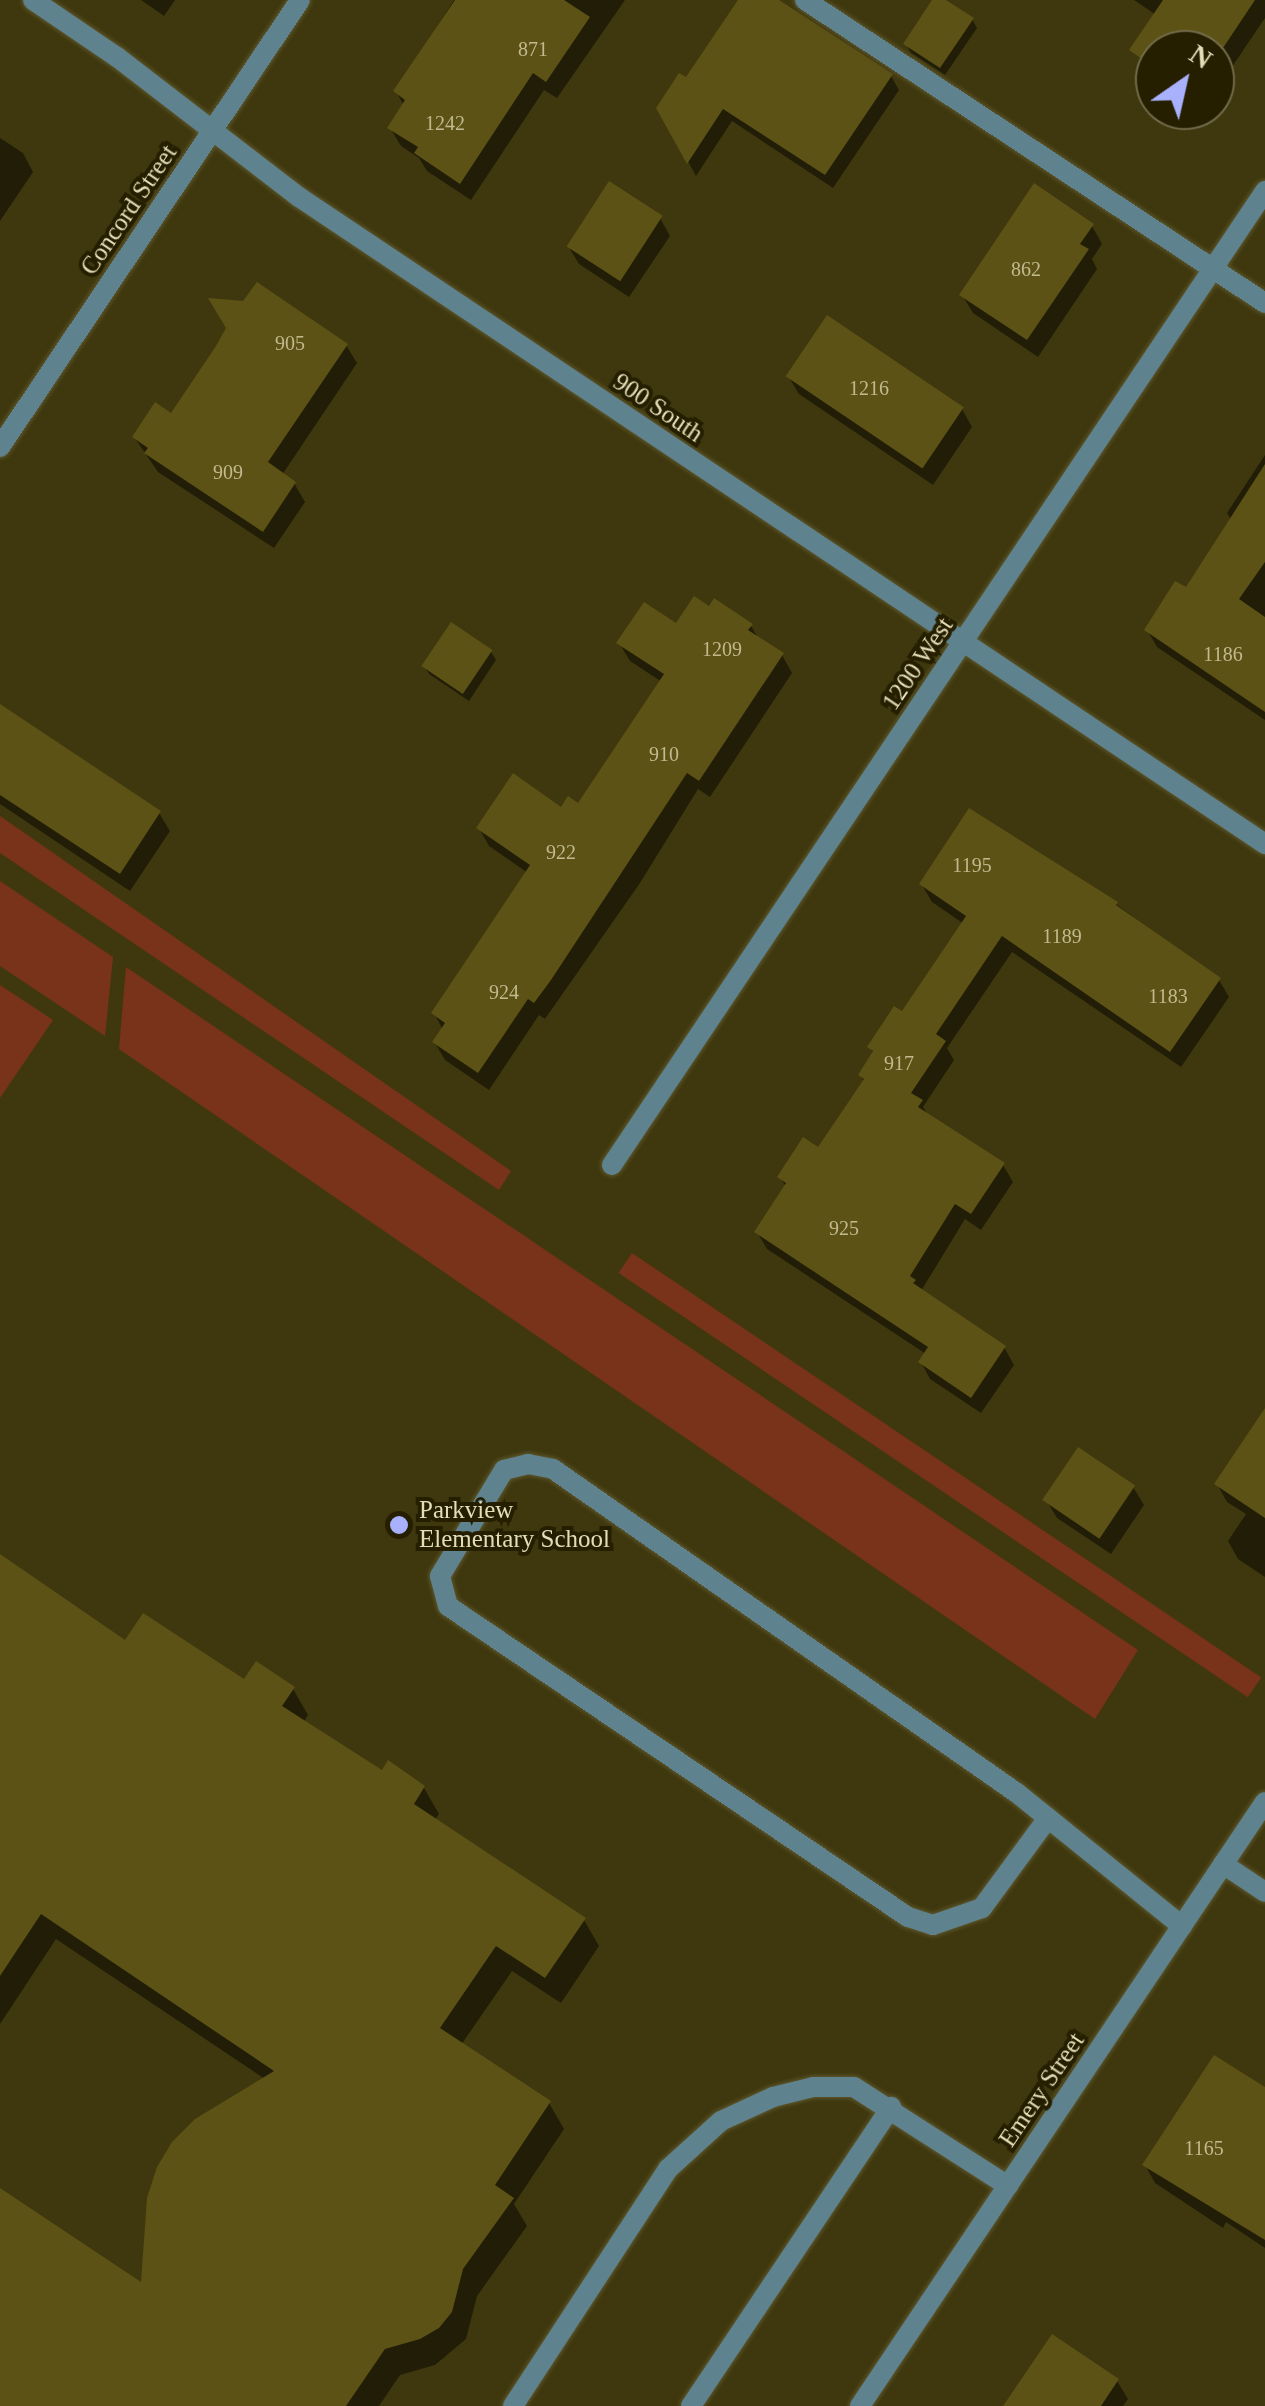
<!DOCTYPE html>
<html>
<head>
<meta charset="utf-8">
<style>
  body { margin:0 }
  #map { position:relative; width:1265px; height:2406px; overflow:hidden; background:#3f380e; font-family:"Times New Roman",serif }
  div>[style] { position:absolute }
  .green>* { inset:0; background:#78331a; transform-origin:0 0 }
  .shadow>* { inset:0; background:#0007 }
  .building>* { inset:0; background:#5c5215; transform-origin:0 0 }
  .roads { filter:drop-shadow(0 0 2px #5d562d) drop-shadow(0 0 2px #5d562d) }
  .lane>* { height:20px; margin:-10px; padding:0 10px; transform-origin:10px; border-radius:10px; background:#5e838e }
  .street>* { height:20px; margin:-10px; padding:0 10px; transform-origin:10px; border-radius:10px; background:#5e838e }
  .dots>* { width:28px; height:28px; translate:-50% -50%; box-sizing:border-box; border:5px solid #251f00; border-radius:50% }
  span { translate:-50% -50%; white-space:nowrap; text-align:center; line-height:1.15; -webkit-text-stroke:8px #251f00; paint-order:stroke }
  .number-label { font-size:20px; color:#c1ba8f }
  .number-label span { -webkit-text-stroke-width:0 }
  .street-label { font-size:25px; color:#e3ddb8 }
  .poi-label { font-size:25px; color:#e3ddb8 }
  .left { translate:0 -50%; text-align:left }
  .north { position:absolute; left:1135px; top:30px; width:100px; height:100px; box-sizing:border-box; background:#251f00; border:2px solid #716b4a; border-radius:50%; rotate:34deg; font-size:28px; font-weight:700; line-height:40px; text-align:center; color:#e3ddb8 }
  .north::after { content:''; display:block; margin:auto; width:35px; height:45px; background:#a9b0fc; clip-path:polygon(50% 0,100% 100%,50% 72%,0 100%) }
</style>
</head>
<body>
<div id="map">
  <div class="green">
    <i style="clip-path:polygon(0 816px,511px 1171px,499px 1190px,0 853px)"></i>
    <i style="clip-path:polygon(0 881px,113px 957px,105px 1036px,0 966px)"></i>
    <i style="clip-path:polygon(126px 967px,1138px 1650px,1095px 1719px,119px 1049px)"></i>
    <i style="clip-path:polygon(0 985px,53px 1020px,0 1098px)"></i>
    <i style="left:632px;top:1253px;width:759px;height:24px;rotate:34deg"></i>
  </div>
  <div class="shadow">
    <i style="clip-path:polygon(141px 0,175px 0,164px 16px)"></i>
    <i style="clip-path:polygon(454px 0,625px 0,557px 98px,544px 90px,471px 200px,427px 171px,419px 158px,401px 146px,390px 128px,404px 106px,396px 91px)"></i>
    <i style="clip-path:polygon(741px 0,775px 0,891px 76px,899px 90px,833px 188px,732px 121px,696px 176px,659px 108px,686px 81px)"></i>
    <i style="clip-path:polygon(935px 0,972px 19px,977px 28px,945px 75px,911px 53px,906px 44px)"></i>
    <i style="clip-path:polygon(1134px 0,1265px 0,1265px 18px,1215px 92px,1215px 50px,1155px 51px,1144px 33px,1156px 15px)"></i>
    <i style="clip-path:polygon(0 138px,23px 153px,33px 172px,0 221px)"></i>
    <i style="clip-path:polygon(660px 218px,670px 236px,629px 297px,579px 264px,568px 246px)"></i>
    <i style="clip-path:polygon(1092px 226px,1102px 244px,1092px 259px,1097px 269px,1038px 357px,973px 313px,962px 295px)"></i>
    <i style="clip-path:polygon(346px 345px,357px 363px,282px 475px,294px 483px,305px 502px,274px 548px,158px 472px,134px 437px,171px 416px)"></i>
    <i style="clip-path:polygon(788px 376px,962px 409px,972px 427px,933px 485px,799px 394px)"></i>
    <i style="clip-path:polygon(1265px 455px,1265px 720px,1157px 647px,1147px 630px,1187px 591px,1232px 521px,1227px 513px)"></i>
    <i style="clip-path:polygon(709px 609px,751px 626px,760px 641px,782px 655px,792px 673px,710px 797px,698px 789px,640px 883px,545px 1019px,539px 1015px,489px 1090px,445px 1060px,435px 1043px,443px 1030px,434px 1013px,528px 873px,489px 846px,479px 828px,579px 807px,662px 682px,630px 661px,619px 643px,677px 626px)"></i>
    <i style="clip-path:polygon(491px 652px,496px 660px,469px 701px,429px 674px,424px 666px)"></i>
    <i style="clip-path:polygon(0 707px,159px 813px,170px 831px,130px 891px,0 804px)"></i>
    <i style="clip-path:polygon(922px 885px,1116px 904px,1219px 980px,1229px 997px,1181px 1067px,1012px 952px,947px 1048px,954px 1060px,923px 1107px,929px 1117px,1003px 1165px,1013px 1182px,981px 1230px,965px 1219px,921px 1291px,1004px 1347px,1014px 1365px,981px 1413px,930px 1379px,921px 1362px,926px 1354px,767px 1249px,757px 1232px,786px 1187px,780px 1177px,819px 1150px,865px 1082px,860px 1075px,874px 1055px,870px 1047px,903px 1015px,964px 924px,932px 902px)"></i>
    <i style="clip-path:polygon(1265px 1413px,1265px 1577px,1238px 1559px,1228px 1541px,1246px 1514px,1227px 1502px,1217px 1484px)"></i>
    <i style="clip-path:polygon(1133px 1487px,1144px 1505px,1111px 1554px,1057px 1518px,1046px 1500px)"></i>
    <i style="clip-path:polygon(0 1557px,126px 1643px,244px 1683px,293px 1689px,308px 1715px,303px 1723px,383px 1773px,424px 1788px,439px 1814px,434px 1821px,584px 1920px,599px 1946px,561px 2003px,512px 1971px,461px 2045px,549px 2103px,564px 2129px,514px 2204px,527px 2226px,477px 2296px,466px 2339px,435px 2365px,400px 2375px,379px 2406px,0 2406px,0 2191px,144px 2287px,265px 2079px,56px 1939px,0 2024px)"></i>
    <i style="clip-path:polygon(1265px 2090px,1265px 2248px,1226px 2222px,1223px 2228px,1155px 2183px,1145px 2165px)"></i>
    <i style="clip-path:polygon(1117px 2381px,1128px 2399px,1123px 2406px,1007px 2406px)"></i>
  </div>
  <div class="building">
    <i style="clip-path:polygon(455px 0,564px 0,590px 17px,546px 82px,533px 73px,460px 184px,414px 153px,418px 147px,387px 128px,405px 100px,393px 91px)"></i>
    <i style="clip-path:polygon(738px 0,779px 0,893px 74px,825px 175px,723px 109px,687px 164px,656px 108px,679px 73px,686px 77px)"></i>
    <i style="clip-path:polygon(932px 0,946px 0,974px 18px,940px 68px,903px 44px)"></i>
    <i style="clip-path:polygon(1163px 0,1255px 0,1215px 60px,1215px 50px,1155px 50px,1155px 68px,1129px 50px)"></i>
    <i style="left:609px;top:181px;width:64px;height:78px;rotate:33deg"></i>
    <i style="clip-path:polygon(1034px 183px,1094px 224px,1080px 244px,1089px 249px,1027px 340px,959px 295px)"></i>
    <i style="clip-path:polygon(257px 282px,348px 344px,268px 462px,296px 482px,263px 532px,144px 453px,148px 448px,132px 437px,155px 402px,171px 413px,216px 346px,226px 328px,208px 298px,243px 301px)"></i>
    <i style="left:827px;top:315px;width:165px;height:74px;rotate:34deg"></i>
    <i style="clip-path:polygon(1265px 464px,1265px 562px,1239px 599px,1265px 617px,1265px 712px,1144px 630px,1175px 581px,1186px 587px)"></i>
    <i style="clip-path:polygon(694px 596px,709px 606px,714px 598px,753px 624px,748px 630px,784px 653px,699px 781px,687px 773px,551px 980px,534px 1003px,528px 999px,478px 1073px,432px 1042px,445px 1023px,431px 1013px,530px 865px,476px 828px,513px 773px,561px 807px,568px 796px,578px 803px,664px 674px,616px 643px,644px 602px,676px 623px)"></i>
    <i style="left:451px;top:622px;width:50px;height:53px;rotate:34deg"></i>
    <i style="clip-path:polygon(0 704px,161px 811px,120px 874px,0 795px)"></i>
    <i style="clip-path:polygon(969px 808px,1118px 902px,1116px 905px,1221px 978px,1170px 1052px,1002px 936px,936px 1034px,946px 1041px,911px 1093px,923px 1100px,918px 1107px,1005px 1163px,971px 1214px,955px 1204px,910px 1276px,916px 1280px,913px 1283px,1006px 1346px,971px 1398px,918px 1362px,928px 1347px,754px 1232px,786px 1183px,777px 1177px,803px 1137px,818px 1147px,864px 1079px,858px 1075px,873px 1051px,867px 1047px,894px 1006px,902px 1011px,966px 916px,919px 884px)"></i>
    <i style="clip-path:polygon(1265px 1408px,1265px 1518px,1214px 1484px)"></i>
    <i style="left:1078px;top:1447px;width:69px;height:64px;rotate:34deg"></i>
    <i style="clip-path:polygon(0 1554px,125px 1640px,143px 1613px,244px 1679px,256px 1661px,295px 1687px,282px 1706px,382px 1770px,388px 1760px,425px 1786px,414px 1804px,586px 1918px,545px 1978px,496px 1946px,440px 2028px,551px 2101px,495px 2185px,514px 2198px,463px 2269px,452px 2312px,439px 2328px,420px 2339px,385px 2349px,346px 2406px,0 2406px,0 2188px,141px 2282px,147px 2198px,157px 2167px,172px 2142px,195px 2119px,274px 2071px,41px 1914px,0 1976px)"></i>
    <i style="clip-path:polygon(1214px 2055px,1265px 2087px,1265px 2240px,1142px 2165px)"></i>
    <i style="clip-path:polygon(1052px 2334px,1119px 2379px,1101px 2406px,1003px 2406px)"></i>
  </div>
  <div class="roads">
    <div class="lane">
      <i style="left:805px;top:0;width:551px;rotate:33.37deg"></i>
      <i style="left:1048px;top:1818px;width:112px;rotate:126.3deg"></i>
      <i style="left:982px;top:1908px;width:52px;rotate:160.9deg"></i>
      <i style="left:933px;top:1925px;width:26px;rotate:-162deg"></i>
      <i style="left:908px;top:1917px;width:555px;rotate:-145.94deg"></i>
      <i style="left:448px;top:1606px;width:31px;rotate:-105deg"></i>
      <i style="left:440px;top:1576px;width:124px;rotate:-58.9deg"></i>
      <i style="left:504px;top:1470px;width:25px;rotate:-14deg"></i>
      <i style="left:528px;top:1464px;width:25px;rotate:11deg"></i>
      <i style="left:553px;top:1469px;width:566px;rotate:34.93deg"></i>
      <i style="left:1017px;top:1793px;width:212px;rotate:38.9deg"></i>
      <i style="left:513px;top:2406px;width:283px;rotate:-56.8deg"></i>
      <i style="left:668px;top:2169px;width:72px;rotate:-42.2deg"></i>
      <i style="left:721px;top:2121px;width:57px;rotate:-24.8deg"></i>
      <i style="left:773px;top:2097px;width:41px;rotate:-14deg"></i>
      <i style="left:813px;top:2087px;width:41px"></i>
      <i style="left:854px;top:2087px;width:183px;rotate:32.7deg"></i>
      <i style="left:691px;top:2406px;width:360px;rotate:-56.2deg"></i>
    </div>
    <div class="street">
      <i style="left:33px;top:0;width:102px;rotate:34.2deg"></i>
      <i style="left:117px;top:57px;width:230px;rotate:37.6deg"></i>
      <i style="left:299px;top:197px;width:1163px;rotate:33.81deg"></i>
      <i style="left:0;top:447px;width:538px;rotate:-56.13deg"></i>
      <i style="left:612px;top:1165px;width:1173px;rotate:-56.16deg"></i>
      <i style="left:1223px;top:1864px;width:50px;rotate:33.7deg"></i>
      <i style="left:860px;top:2406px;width:727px;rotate:-56.16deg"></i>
    </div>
  </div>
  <div class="dots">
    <i style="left:399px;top:1525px;background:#a9b0fc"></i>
  </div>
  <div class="number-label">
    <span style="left:533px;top:49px">871</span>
    <span style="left:445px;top:123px">1242</span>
    <span style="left:1026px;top:269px">862</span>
    <span style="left:290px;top:343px">905</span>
    <span style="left:869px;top:388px">1216</span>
    <span style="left:228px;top:472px">909</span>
    <span style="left:722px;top:649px">1209</span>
    <span style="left:1223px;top:654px">1186</span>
    <span style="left:664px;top:754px">910</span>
    <span style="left:561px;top:852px">922</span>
    <span style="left:972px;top:865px">1195</span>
    <span style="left:1062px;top:936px">1189</span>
    <span style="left:504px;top:992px">924</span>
    <span style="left:1168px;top:996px">1183</span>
    <span style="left:899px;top:1063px">917</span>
    <span style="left:844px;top:1228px">925</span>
    <span style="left:1204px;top:2148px">1165</span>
  </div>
  <div class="street-label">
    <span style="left:129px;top:210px;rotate:-56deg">Concord Street</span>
    <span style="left:658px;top:408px;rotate:34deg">900 South</span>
    <span style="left:918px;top:664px;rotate:-56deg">1200 West</span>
    <span style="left:1042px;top:2090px;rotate:-56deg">Emery Street</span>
  </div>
  <div class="poi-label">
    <span class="left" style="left:419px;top:1525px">Parkview<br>Elementary School</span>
  </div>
  <div class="north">N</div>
</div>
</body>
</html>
